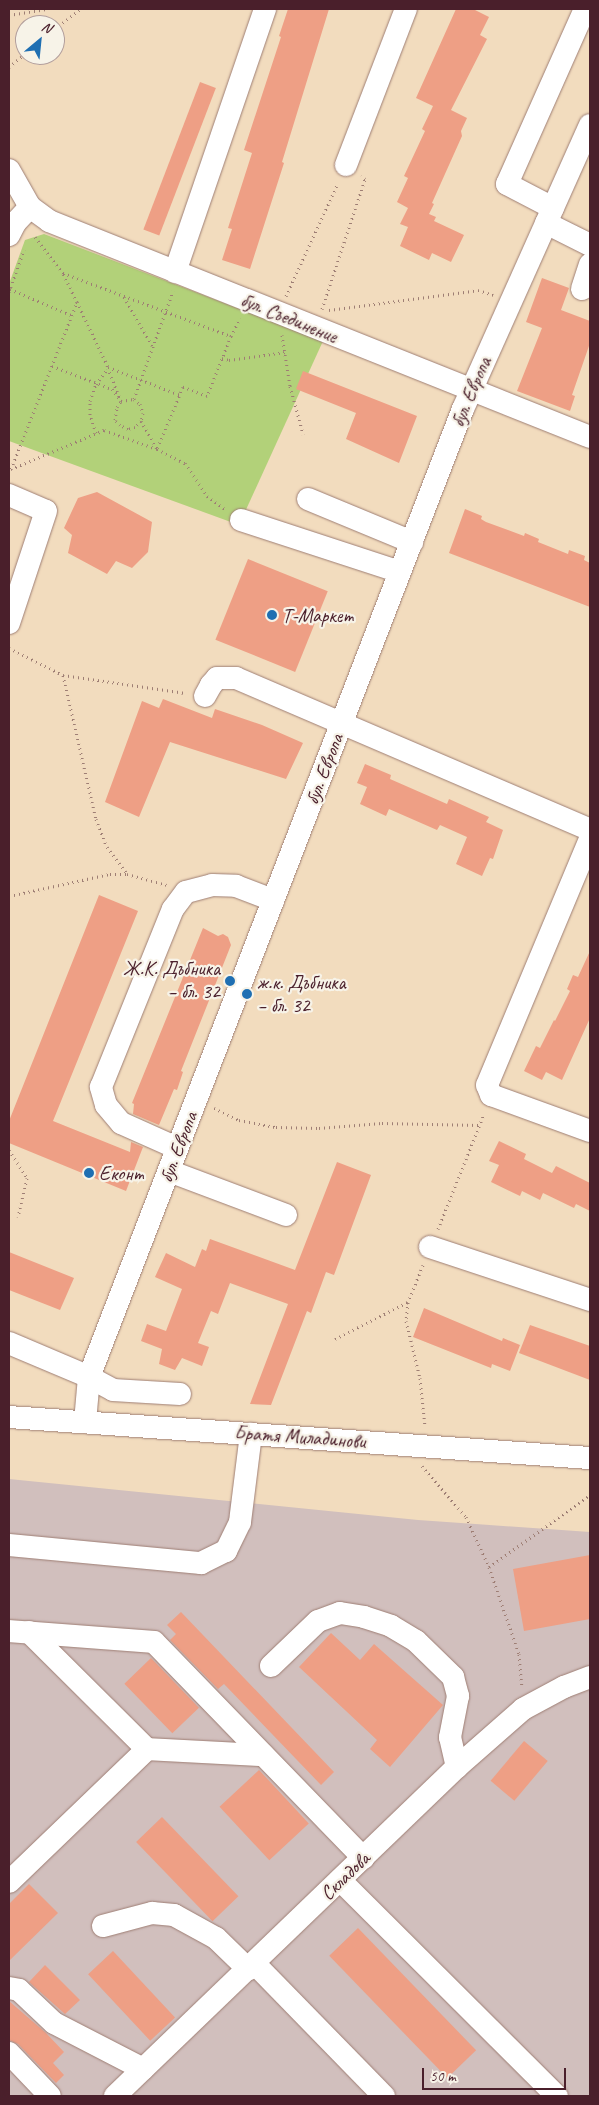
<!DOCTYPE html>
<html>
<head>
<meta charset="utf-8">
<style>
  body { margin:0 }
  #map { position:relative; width:599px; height:2105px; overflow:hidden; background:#f2dcbe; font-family:Caveat,sans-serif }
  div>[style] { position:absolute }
  .industrial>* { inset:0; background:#d1bfbd }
  .green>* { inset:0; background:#b2d179 }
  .building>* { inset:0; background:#ee9f85; transform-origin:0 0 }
  .path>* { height:3px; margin-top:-1.5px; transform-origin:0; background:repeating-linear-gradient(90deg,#9e7e74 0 1px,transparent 0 5px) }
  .roads { filter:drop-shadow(0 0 1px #9e7e74) drop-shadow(0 0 1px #9e7e74) }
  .minor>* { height:22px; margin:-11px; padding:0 11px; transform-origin:11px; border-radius:11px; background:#fff }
  .dots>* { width:14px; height:14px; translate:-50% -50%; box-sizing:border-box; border:2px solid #f7f3e8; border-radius:50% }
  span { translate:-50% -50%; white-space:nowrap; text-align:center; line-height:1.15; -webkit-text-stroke:4.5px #f7f3e8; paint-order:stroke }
  .street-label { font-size:20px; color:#4a1f2b }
  .poi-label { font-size:20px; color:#4a1f2b }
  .left { translate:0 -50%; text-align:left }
  .right { translate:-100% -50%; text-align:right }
  .frame { position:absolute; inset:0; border:10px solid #4a1f2b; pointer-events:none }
  .north { position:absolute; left:15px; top:15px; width:50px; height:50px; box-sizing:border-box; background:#f7f3e8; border:1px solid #b29e9c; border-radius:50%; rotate:28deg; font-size:14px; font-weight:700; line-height:20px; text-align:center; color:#4a1f2b }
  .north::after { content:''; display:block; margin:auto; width:18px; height:22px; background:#1f6fb2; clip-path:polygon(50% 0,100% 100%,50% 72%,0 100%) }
  .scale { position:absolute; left:422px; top:2068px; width:144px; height:22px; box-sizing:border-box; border:2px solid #4a1f2b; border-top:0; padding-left:6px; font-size:15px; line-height:18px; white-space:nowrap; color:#4a1f2b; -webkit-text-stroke:4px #f7f3e8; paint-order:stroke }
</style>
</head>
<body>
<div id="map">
  <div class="industrial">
    <i style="clip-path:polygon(9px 1479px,418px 1520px,590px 1532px,590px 2096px,9px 2096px)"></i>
  </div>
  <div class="green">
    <i style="clip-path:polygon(44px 234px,323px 341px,239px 525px,9px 441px,9px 284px,25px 240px)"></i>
  </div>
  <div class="building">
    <i style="clip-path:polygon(288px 9px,329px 9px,282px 162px,284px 163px,250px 269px,222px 260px,232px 229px,228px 228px,252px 153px,244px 150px,281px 37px,279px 36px)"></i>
    <i style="clip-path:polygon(456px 9px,473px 9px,489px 17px,480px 35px,487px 39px,451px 110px,467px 118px,461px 131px,462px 136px,432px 203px,434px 204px,429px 214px,436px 217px,434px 221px,464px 235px,451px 262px,432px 253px,429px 260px,400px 246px,408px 227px,400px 224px,408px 208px,397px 202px,408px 178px,404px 176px,425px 131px,422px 129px,433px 106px,416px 98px)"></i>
    <i style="left:200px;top:82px;width:17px;height:158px;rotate:21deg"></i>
    <i style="clip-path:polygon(542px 278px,569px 288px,561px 310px,590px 321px,590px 343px,572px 395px,575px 396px,570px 411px,517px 391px,542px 328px,526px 322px)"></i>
    <i style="clip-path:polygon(303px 371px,417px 416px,399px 463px,346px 439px,356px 413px,296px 389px)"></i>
    <i style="clip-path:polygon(97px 492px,152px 522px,148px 552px,132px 568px,116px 561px,107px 574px,68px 553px,72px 535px,64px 528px,78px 498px)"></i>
    <i style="clip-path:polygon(465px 509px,482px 516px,481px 519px,486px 522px,524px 536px,525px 533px,539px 539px,538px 542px,568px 554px,569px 550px,585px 556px,584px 560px,590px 563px,590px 607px,449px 553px)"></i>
    <i style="left:248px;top:559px;width:86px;height:87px;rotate:22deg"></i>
    <i style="clip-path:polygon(163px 699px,212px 718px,215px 709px,262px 725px,303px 743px,286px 779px,170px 742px,139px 817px,105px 802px,142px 701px,159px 708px)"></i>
    <i style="clip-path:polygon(365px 764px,391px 775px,390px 779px,447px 804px,449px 799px,489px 817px,486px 822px,503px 830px,493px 859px,490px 858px,482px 876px,456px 864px,467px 837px,440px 825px,437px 830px,389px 809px,386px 816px,360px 804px,367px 787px,357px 783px)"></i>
    <i style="clip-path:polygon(99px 895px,138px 911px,53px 1121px,130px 1152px,131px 1142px,143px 1147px,126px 1191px,9px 1143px,9px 1121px)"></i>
    <i style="clip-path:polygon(203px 928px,218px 936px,223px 934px,228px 937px,231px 945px,181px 1071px,183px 1072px,177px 1090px,174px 1089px,159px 1125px,133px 1114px,134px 1104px,132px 1103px)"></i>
    <i style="clip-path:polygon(590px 951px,590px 1018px,562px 1080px,546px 1072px,542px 1080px,524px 1071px,536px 1046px,540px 1048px,554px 1020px,555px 1021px,570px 991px,567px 989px,573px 975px,578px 977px)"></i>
    <i style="clip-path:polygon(499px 1141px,526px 1154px,524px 1159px,552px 1173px,556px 1166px,590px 1183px,590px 1211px,576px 1204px,574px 1208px,543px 1193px,540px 1200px,522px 1191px,520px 1196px,491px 1182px,499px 1165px,489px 1161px)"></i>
    <i style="clip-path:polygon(337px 1162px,371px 1175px,334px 1275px,326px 1272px,311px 1313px,307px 1311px,271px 1405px,250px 1404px,288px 1304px,230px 1283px,218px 1314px,211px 1311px,198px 1343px,209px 1347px,202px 1366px,182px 1358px,175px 1370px,159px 1364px,162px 1349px,141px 1341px,147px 1324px,166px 1331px,182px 1289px,155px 1277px,166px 1253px,195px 1267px,202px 1249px,206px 1251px,210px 1239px,295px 1270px)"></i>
    <i style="clip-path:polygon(9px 1252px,74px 1278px,60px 1310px,9px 1290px)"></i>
    <i style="clip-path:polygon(424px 1308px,502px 1341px,503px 1338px,520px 1345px,510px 1371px,492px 1364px,491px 1368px,413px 1337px)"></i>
    <i style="clip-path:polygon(530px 1325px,590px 1346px,590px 1380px,519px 1353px)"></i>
    <i style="clip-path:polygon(590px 1555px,590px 1619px,524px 1631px,513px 1569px)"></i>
    <i style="clip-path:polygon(181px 1612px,334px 1772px,321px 1785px,224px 1684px,218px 1689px,170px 1640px,176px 1634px,167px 1625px)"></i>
    <i style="clip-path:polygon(331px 1633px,360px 1660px,374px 1644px,443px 1705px,390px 1767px,370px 1749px,377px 1740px,299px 1667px)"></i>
    <i style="left:151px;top:1658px;width:69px;height:37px;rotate:46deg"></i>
    <i style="left:524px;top:1741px;width:31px;height:52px;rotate:40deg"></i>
    <i style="left:259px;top:1770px;width:73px;height:54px;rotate:47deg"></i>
    <i style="left:162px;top:1817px;width:110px;height:36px;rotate:46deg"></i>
    <i style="clip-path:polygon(29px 1884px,58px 1913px,9px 1961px,9px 1904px)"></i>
    <i style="left:358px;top:1928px;width:170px;height:40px;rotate:46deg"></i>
    <i style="left:113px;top:1951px;width:91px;height:34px;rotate:47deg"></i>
    <i style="clip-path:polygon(45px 1965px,80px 2000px,65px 2014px,29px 1982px)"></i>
    <i style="clip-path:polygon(9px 2001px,46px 2033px,64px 2052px,53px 2063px,64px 2075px,56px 2083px,18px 2044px,9px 2040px)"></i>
  </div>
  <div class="path">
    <i style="left:9px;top:15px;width:38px;rotate:-9deg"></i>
    <i style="left:55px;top:29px;width:33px;rotate:-38deg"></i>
    <i style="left:9px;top:67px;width:21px;rotate:-39deg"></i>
    <i style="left:35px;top:237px;width:46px;rotate:52.1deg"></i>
    <i style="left:63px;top:273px;width:179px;rotate:20.6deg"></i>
    <i style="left:231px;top:336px;width:65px;rotate:111.8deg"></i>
    <i style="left:207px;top:396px;width:26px;rotate:-159deg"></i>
    <i style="left:183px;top:387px;width:67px;rotate:112.8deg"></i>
    <i style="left:157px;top:449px;width:56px;rotate:-160.3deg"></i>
    <i style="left:104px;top:430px;width:101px;rotate:157.2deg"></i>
    <i style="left:11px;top:469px;width:180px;rotate:-68.4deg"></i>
    <i style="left:77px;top:302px;width:32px;rotate:-116deg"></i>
    <i style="left:10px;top:289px;width:66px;rotate:23.1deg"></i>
    <i style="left:9px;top:292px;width:45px;rotate:-70.3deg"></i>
    <i style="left:286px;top:296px;width:124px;rotate:-65.3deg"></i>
    <i style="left:124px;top:297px;width:58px;rotate:59.9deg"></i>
    <i style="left:77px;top:302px;width:72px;rotate:64.5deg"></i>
    <i style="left:108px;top:367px;width:77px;rotate:21.3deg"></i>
    <i style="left:322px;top:309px;width:137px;rotate:-71.7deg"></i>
    <i style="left:365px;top:179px;width:5px;rotate:-143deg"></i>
    <i style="left:329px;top:310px;width:150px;rotate:-7.6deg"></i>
    <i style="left:478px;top:290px;width:16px;rotate:18deg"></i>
    <i style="left:282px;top:335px;width:52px;rotate:81.1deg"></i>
    <i style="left:290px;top:386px;width:50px;rotate:74.8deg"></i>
    <i style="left:231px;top:336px;width:20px;rotate:-63deg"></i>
    <i style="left:222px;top:358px;width:7px;rotate:16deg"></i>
    <i style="left:229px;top:360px;width:57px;rotate:-8.1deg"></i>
    <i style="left:52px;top:366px;width:64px;rotate:21deg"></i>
    <i style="left:112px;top:389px;width:15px;rotate:53deg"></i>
    <i style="left:121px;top:401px;width:35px;rotate:-112deg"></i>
    <i style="left:134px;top:399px;width:8px;rotate:40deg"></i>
    <i style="left:140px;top:404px;width:9px;rotate:72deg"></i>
    <i style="left:143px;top:413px;width:8px;rotate:104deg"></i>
    <i style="left:141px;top:421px;width:8px;rotate:135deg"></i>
    <i style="left:135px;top:427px;width:7px;rotate:164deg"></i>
    <i style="left:128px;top:429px;width:9px;rotate:-153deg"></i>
    <i style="left:120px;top:425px;width:7px;rotate:-135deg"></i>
    <i style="left:115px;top:420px;width:13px;rotate:-81deg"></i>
    <i style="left:117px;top:407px;width:7px;rotate:-56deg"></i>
    <i style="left:121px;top:401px;width:13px;rotate:-9deg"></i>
    <i style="left:134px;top:399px;width:115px;rotate:-70.1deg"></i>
    <i style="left:141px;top:421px;width:32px;rotate:60deg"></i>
    <i style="left:157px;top:449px;width:31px;rotate:27deg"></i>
    <i style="left:185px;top:463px;width:40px;rotate:56deg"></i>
    <i style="left:207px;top:496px;width:24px;rotate:36deg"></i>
    <i style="left:96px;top:433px;width:19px;rotate:-108deg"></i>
    <i style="left:90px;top:415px;width:14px;rotate:-90deg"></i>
    <i style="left:90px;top:401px;width:18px;rotate:-71deg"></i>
    <i style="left:96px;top:384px;width:20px;rotate:-53deg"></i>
    <i style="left:9px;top:648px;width:60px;rotate:26.6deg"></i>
    <i style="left:63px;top:675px;width:148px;rotate:77.1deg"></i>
    <i style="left:96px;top:819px;width:30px;rotate:69deg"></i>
    <i style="left:107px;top:847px;width:34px;rotate:53deg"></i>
    <i style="left:63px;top:675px;width:124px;rotate:8.3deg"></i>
    <i style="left:9px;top:896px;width:103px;rotate:-12.3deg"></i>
    <i style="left:110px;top:874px;width:17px"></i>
    <i style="left:127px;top:874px;width:41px;rotate:15.4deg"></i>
    <i style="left:214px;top:1108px;width:28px;rotate:26deg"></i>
    <i style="left:239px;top:1120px;width:38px;rotate:11deg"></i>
    <i style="left:276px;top:1127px;width:43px;rotate:1.3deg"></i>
    <i style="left:319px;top:1128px;width:63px;rotate:-4.5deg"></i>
    <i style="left:382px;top:1123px;width:97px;rotate:1.2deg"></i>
    <i style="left:9px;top:1150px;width:33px;rotate:57deg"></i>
    <i style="left:27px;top:1178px;width:40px;rotate:103deg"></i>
    <i style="left:438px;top:1229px;width:124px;rotate:-68.2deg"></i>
    <i style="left:423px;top:1265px;width:40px;rotate:112deg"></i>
    <i style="left:408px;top:1302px;width:19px;rotate:96deg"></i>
    <i style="left:406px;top:1321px;width:59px;rotate:76.2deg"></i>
    <i style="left:420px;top:1378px;width:48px;rotate:84.1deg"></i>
    <i style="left:335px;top:1339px;width:82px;rotate:-26.9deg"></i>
    <i style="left:422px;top:1466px;width:67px;rotate:49.2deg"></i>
    <i style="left:466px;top:1517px;width:55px;rotate:65.3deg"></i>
    <i style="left:489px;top:1567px;width:92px;rotate:71deg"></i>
    <i style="left:519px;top:1654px;width:34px;rotate:85deg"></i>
    <i style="left:489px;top:1567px;width:124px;rotate:-35.5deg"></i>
  </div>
  <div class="roads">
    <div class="minor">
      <i style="left:346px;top:165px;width:167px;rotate:-69deg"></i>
      <i style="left:9px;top:170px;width:43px;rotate:60.4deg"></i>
      <i style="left:30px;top:207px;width:24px;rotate:36deg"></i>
      <i style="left:49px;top:221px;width:583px;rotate:21.76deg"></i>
      <i style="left:553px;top:208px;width:52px;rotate:-152.4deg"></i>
      <i style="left:507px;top:184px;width:192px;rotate:-66deg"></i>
      <i style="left:546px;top:223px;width:49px;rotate:26.6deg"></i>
      <i style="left:9px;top:235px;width:13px;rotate:-63deg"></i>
      <i style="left:15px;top:223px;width:22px;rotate:-47deg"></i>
      <i style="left:175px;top:272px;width:278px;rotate:-71.1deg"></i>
      <i style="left:582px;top:289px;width:26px;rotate:-72deg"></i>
      <i style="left:9px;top:495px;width:40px;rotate:23.4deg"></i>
      <i style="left:46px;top:511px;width:118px;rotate:108.3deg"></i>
      <i style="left:308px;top:499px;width:113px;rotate:22.5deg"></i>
      <i style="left:241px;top:520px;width:167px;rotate:18.1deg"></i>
      <i style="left:205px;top:696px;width:13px;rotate:-61deg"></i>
      <i style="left:211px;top:685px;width:9px;rotate:-49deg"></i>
      <i style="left:217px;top:678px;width:19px"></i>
      <i style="left:236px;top:678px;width:385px;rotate:23.2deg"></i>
      <i style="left:590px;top:839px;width:267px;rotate:112.7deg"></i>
      <i style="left:487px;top:1085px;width:11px;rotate:68deg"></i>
      <i style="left:491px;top:1095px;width:105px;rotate:20deg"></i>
      <i style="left:177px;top:1148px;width:61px;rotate:-155.9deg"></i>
      <i style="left:121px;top:1123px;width:23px;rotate:-130deg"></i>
      <i style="left:106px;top:1105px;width:19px;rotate:-106deg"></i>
      <i style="left:101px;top:1087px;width:192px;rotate:-68deg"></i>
      <i style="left:173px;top:909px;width:21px;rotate:-53deg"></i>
      <i style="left:186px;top:892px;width:27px;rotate:-15deg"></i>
      <i style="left:212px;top:885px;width:24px;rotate:2deg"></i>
      <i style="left:236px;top:886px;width:40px;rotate:21deg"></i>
      <i style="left:169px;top:1171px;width:125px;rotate:20.6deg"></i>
      <i style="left:430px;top:1247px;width:169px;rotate:18.3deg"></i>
      <i style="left:9px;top:1343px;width:87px;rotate:23deg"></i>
      <i style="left:89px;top:1377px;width:27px;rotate:28deg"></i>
      <i style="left:113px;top:1390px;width:67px;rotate:3.4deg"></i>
      <i style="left:9px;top:1417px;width:582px;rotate:4.04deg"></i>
      <i style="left:85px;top:1422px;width:45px;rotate:-84.9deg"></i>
      <i style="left:89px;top:1377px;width:1038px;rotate:-68.88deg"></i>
      <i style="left:463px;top:409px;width:311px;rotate:-65.9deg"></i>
      <i style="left:9px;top:1545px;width:193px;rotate:5.4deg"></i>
      <i style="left:201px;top:1563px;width:28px;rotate:-26deg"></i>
      <i style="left:226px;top:1551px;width:32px;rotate:-64deg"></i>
      <i style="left:240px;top:1522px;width:89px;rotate:-82.9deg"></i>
      <i style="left:9px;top:1631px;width:145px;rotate:4.3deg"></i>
      <i style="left:154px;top:1642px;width:301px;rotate:45.9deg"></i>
      <i style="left:29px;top:1632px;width:166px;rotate:44.8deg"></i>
      <i style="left:271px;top:1666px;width:65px;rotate:-43.8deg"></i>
      <i style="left:318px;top:1621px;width:23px;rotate:-20deg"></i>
      <i style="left:340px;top:1613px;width:24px;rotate:9deg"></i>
      <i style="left:364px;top:1617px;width:28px;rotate:18deg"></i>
      <i style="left:391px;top:1626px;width:29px;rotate:31deg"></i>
      <i style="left:416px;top:1641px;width:52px;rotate:44.2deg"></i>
      <i style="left:453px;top:1677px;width:20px;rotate:75deg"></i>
      <i style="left:458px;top:1696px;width:42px;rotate:101deg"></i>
      <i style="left:450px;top:1737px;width:31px;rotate:77deg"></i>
      <i style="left:340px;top:1880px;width:306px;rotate:44.9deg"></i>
      <i style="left:9px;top:1882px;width:192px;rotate:-43.9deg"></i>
      <i style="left:147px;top:1749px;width:116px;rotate:3deg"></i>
      <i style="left:103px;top:1926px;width:51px;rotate:-14.9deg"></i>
      <i style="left:152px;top:1913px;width:22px;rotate:5deg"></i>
      <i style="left:174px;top:1915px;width:48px;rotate:28.7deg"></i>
      <i style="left:216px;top:1938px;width:45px;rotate:44.1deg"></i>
      <i style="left:254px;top:1963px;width:186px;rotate:45.7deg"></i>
      <i style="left:9px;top:1988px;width:10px;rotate:11deg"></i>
      <i style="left:19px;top:1990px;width:48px;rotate:43.3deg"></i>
      <i style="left:54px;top:2023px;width:100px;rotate:27.3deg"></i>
      <i style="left:9px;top:2053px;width:59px;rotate:46.4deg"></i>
      <i style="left:115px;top:2096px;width:475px;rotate:-43.9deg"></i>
      <i style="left:457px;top:1767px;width:88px;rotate:-41.3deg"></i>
      <i style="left:523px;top:1709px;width:47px;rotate:-28.2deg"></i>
      <i style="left:564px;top:1687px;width:28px;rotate:-21deg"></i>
    </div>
  </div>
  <div class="dots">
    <i style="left:272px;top:615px;background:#1f6fb2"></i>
    <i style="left:230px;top:981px;background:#1f6fb2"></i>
    <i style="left:247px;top:994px;background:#1f6fb2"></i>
    <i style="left:89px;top:1173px;background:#1f6fb2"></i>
  </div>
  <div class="street-label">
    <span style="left:289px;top:318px;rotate:22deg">бул. Съединение</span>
    <span style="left:471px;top:392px;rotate:-67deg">бул. Европа</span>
    <span style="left:324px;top:769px;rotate:-69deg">бул. Европа</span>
    <span style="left:178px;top:1147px;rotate:-69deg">бул. Европа</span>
    <span style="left:300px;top:1437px;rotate:4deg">Братя Миладинови</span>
    <span style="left:345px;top:1876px;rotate:-44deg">Складова</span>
  </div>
  <div class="poi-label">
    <span class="left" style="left:282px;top:615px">Т-Маркет</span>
    <span class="right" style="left:220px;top:980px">Ж.К. Дъбника<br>– бл. 32</span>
    <span class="left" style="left:257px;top:994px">ж.к. Дъбника<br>– бл. 32</span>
    <span class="left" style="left:99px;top:1173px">Еконт</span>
  </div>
  <div class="frame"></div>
  <div class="north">N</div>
  <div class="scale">50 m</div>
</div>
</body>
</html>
